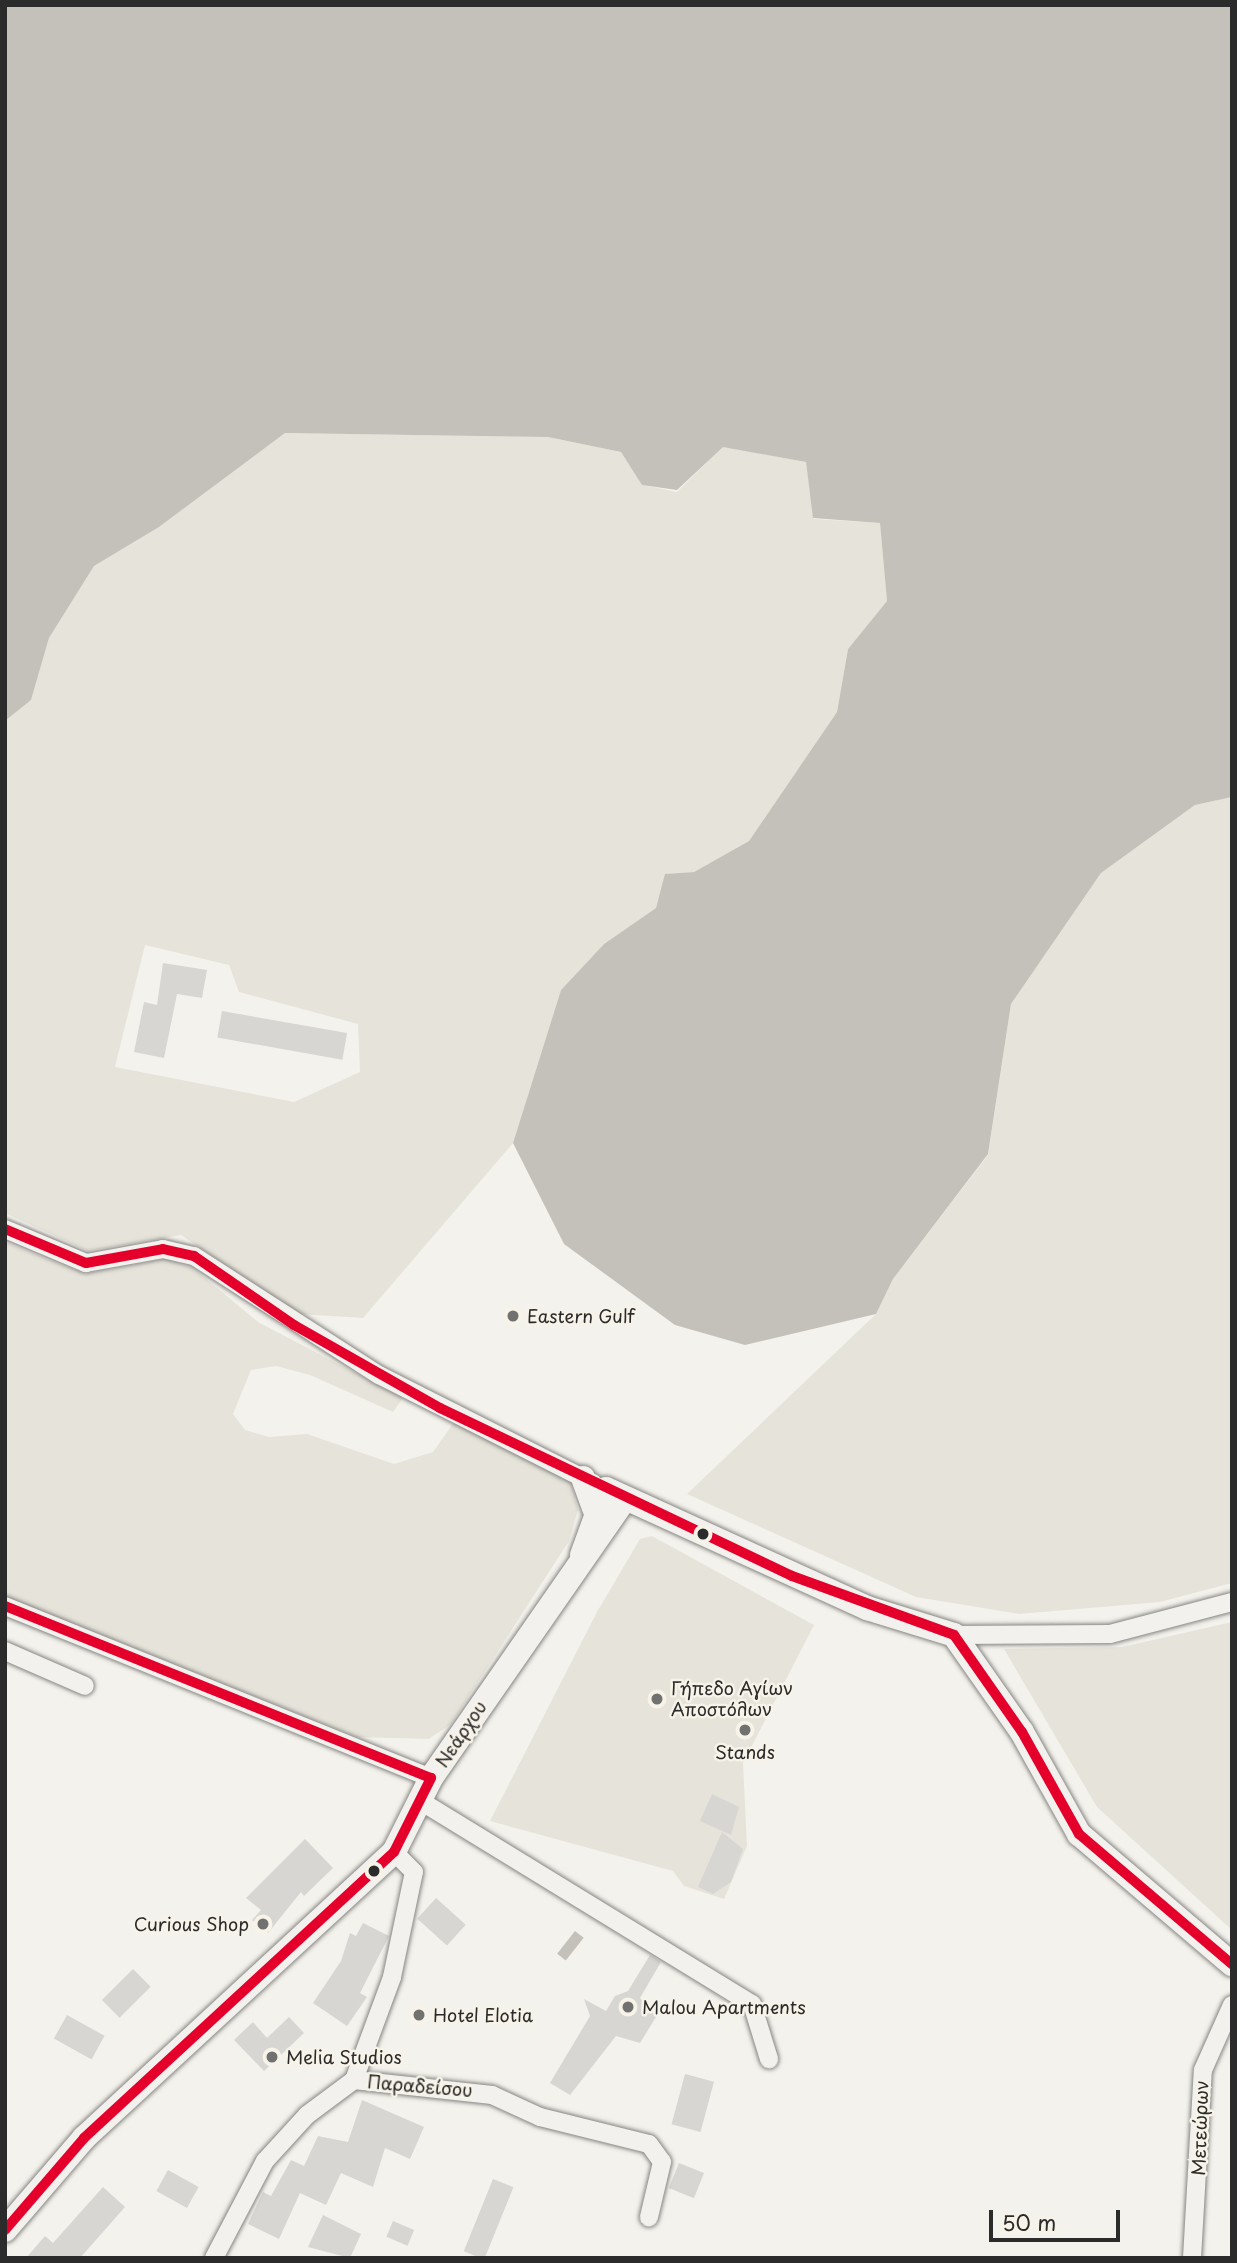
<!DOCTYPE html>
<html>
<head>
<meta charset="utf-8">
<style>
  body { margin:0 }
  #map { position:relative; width:1237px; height:2263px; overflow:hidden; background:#f4f2ec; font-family:"Playpen Sans",sans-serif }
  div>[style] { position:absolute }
  .green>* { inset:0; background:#e6e3da }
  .water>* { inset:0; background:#c4c1ba; transform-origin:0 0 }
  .building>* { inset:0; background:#d7d6d2; transform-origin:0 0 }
  .roads { filter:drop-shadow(0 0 2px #858582) drop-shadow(0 0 2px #858582) }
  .street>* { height:18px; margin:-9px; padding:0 9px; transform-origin:9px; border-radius:9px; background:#f2f1ed }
  .secondary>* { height:24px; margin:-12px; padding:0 12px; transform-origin:12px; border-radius:12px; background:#f2f1ed }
  .bus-1>* { height:10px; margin:-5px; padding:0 5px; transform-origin:5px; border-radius:5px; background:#e4002b }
  .dots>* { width:19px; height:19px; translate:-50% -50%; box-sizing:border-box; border:4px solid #f7f3e8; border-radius:50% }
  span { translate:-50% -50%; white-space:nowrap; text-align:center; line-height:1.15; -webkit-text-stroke:5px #f7f3e8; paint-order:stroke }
  .poi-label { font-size:18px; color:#2b2b2b }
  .left { translate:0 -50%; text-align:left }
  .right { translate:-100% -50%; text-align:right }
  .street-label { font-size:18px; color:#2b2b2b }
  .frame { position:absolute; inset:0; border:7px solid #2b2b2b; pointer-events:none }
  .scale { position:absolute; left:989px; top:2210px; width:131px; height:32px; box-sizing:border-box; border:4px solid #2b2b2b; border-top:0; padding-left:9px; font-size:21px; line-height:24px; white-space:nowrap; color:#2b2b2b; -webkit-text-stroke:5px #f7f3e8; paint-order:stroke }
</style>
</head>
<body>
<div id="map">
  <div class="green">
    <i style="clip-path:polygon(evenodd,285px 433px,548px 437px,621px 452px,643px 485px,677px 492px,723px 446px,806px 462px,814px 519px,880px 523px,887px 601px,848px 649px,837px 712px,749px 841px,694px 872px,666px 874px,656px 908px,604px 944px,561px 990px,513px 1143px,363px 1318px,299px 1314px,181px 1235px,88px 1251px,5px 1213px,5px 718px,31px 700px,49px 638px,94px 566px,159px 527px,285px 433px,145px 945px,229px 965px,239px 992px,358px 1024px,360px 1072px,294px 1102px,115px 1067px,145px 945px)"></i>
    <i style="clip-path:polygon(1232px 797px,1232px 1583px,1160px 1602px,1019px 1614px,916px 1597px,687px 1494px,876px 1314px,893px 1279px,988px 1155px,1011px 1004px,1101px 873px,1195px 805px)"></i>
    <i style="clip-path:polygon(5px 1242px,85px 1274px,166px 1259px,193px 1268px,258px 1322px,403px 1398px,393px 1412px,310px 1375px,276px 1366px,251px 1370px,233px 1414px,245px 1430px,269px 1437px,307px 1434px,394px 1464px,433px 1452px,454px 1422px,570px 1480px,578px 1510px,569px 1541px,451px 1724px,429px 1739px,357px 1737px,5px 1596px)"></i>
    <i style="clip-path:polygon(652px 1536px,814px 1625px,743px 1763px,747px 1846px,724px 1899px,684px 1886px,673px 1871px,490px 1821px,597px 1612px,640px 1539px)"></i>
    <i style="clip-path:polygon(1232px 1622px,1232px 1930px,1097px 1807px,1004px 1649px,1122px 1647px)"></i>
  </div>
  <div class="water">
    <i style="clip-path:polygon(5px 5px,1232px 5px,1232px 797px,1195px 805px,1101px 873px,1011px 1004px,988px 1154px,893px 1279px,876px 1314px,745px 1345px,675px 1325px,564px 1244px,513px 1143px,561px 990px,604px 944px,656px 908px,665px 874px,694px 872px,749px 841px,837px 712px,848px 649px,887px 601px,880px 523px,813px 518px,806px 462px,723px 447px,677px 490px,642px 485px,621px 452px,548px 437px,285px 433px,159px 527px,94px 566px,49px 638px,31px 700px,6px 720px)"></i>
    <i style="left:575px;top:1931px;width:11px;height:29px;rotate:38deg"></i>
  </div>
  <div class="building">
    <i style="clip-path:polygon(163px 963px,207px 970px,202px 998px,177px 994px,164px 1058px,134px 1052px,144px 1002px,157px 1005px)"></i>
    <i style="left:222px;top:1011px;width:127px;height:27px;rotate:10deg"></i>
    <i style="clip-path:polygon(712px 1794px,739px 1807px,731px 1835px,700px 1821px)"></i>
    <i style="clip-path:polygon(722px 1832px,743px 1849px,731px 1882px,713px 1894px,698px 1887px)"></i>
    <i style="clip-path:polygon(305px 1839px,333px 1868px,304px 1896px,301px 1892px,268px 1933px,252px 1920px,261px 1910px,246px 1898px)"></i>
    <i style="left:436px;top:1898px;width:40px;height:28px;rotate:42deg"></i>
    <i style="clip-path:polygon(363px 1923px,389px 1936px,360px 1993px,367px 1997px,347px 2026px,313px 2003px,341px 1961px,350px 1933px,356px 1936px)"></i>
    <i style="clip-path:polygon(650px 1955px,661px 1962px,640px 1998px,656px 2017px,640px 2043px,616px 2036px,570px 2095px,550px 2083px,590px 2016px,584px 1999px,606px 2011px,615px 1996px,628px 1991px)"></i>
    <i style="left:133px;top:1969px;width:25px;height:44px;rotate:45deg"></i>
    <i style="left:67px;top:2015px;width:43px;height:27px;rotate:29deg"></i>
    <i style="clip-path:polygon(289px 2017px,304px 2033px,264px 2071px,234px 2040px,253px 2022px,267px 2038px)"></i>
    <i style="left:685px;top:2074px;width:30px;height:52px;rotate:15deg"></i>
    <i style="clip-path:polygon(362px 2100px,424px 2127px,410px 2159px,385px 2148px,373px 2187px,341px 2173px,326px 2205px,300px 2193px,279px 2239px,248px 2224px,263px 2192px,271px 2196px,291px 2160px,304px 2166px,318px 2136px,348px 2142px)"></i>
    <i style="left:679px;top:2163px;width:27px;height:27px;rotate:22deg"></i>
    <i style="left:168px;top:2170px;width:35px;height:24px;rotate:29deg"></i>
    <i style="left:493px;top:2179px;width:22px;height:78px;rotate:22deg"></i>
    <i style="clip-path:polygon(103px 2187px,125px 2207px,80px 2258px,26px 2258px,45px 2236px,53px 2243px)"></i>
    <i style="clip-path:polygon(323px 2215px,361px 2234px,350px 2258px,308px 2247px)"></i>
    <i style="left:393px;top:2221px;width:23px;height:17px;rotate:23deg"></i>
  </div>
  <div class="roads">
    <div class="street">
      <i style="left:5px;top:1229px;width:88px;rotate:22.8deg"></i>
      <i style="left:86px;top:1263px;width:78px;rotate:-10.3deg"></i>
      <i style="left:163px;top:1249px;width:32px;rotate:13deg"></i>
      <i style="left:194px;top:1256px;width:220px;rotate:32.8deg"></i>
      <i style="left:379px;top:1375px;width:240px;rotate:26.8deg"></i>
      <i style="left:5px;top:1606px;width:459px;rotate:22deg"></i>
      <i style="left:954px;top:1635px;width:156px;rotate:-0.4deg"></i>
      <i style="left:1110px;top:1634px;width:126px;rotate:-14.7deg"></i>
      <i style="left:5px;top:1651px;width:87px;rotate:23.6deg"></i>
      <i style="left:422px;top:1802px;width:387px;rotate:31.5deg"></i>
      <i style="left:752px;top:2004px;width:58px;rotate:72.8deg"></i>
      <i style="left:354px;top:2080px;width:139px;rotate:6.2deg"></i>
      <i style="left:492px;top:2095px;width:53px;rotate:24.6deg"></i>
      <i style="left:540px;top:2117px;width:112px;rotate:13.9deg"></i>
      <i style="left:649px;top:2144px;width:22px;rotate:54deg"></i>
      <i style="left:662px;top:2162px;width:57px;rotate:103.3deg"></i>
      <i style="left:214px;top:2258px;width:110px;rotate:-62.3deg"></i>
      <i style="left:265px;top:2161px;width:62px;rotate:-47.6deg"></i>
      <i style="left:307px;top:2115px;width:59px;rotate:-36.7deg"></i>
      <i style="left:354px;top:2080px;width:110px;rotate:-69.7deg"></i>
      <i style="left:392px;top:1977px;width:107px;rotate:-78.2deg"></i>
      <i style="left:414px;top:1872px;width:28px;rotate:-135deg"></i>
      <i style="left:1192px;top:2258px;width:188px;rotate:-86.7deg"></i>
      <i style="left:1203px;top:2070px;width:71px;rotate:-66deg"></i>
    </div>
    <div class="secondary">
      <i style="left:583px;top:1478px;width:33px;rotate:70deg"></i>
      <i style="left:582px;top:1555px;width:70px;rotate:-70deg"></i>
      <i style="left:606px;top:1489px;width:287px;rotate:24.5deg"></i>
      <i style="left:867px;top:1608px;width:91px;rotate:17.2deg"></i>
      <i style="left:954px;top:1635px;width:118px;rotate:55deg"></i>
      <i style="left:1022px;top:1732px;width:117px;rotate:60.8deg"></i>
      <i style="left:1079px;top:1834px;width:201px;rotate:40.4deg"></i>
      <i style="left:5px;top:2230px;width:121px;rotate:-49.3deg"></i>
      <i style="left:84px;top:2138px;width:422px;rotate:-42.7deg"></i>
      <i style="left:394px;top:1852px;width:83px;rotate:-63.4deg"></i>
      <i style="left:431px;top:1778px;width:340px;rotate:-55.2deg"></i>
    </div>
  </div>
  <div class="bus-1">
    <i style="left:5px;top:1229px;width:88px;rotate:22.8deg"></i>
    <i style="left:86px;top:1263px;width:78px;rotate:-10.3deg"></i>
    <i style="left:163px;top:1249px;width:32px;rotate:13deg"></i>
    <i style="left:194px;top:1256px;width:121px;rotate:34.6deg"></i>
    <i style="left:294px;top:1325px;width:168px;rotate:29.6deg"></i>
    <i style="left:440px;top:1408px;width:390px;rotate:25.5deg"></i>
    <i style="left:792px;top:1576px;width:172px;rotate:20deg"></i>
    <i style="left:954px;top:1635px;width:118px;rotate:55deg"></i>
    <i style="left:1022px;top:1732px;width:117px;rotate:60.8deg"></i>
    <i style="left:1079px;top:1834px;width:201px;rotate:40.4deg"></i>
    <i style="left:5px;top:1606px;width:459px;rotate:22deg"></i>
    <i style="left:5px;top:2230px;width:121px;rotate:-49.3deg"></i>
    <i style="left:84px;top:2138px;width:422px;rotate:-42.7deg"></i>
    <i style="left:394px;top:1852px;width:83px;rotate:-63.4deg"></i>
  </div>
  <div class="dots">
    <i style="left:513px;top:1316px;background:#71716f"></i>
    <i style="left:703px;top:1534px;background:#2b2b2b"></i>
    <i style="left:657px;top:1699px;background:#71716f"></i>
    <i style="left:745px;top:1730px;background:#71716f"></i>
    <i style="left:374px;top:1871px;background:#2b2b2b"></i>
    <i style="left:263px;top:1924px;background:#71716f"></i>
    <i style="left:628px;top:2007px;background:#71716f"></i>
    <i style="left:419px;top:2015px;background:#71716f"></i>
    <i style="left:272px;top:2057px;background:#71716f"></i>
  </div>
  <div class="poi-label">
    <span class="left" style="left:527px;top:1316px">Eastern Gulf</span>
    <span class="left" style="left:671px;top:1699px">Γήπεδο Αγίων<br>Αποστόλων</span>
    <span style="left:745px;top:1752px">Stands</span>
    <span class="right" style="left:249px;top:1924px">Curious Shop</span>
    <span class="left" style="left:642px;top:2007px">Malou Apartments</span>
    <span class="left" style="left:433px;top:2015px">Hotel Elotia</span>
    <span class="left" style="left:286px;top:2057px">Melia Studios</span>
  </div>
  <div class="street-label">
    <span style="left:461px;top:1734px;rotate:-56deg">Νεάρχου</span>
    <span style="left:420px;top:2086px;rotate:5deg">Παραδείσου</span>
    <span style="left:1200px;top:2128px;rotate:-88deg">Μετεώρων</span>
  </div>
  <div class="frame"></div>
  <div class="scale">50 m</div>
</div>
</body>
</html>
